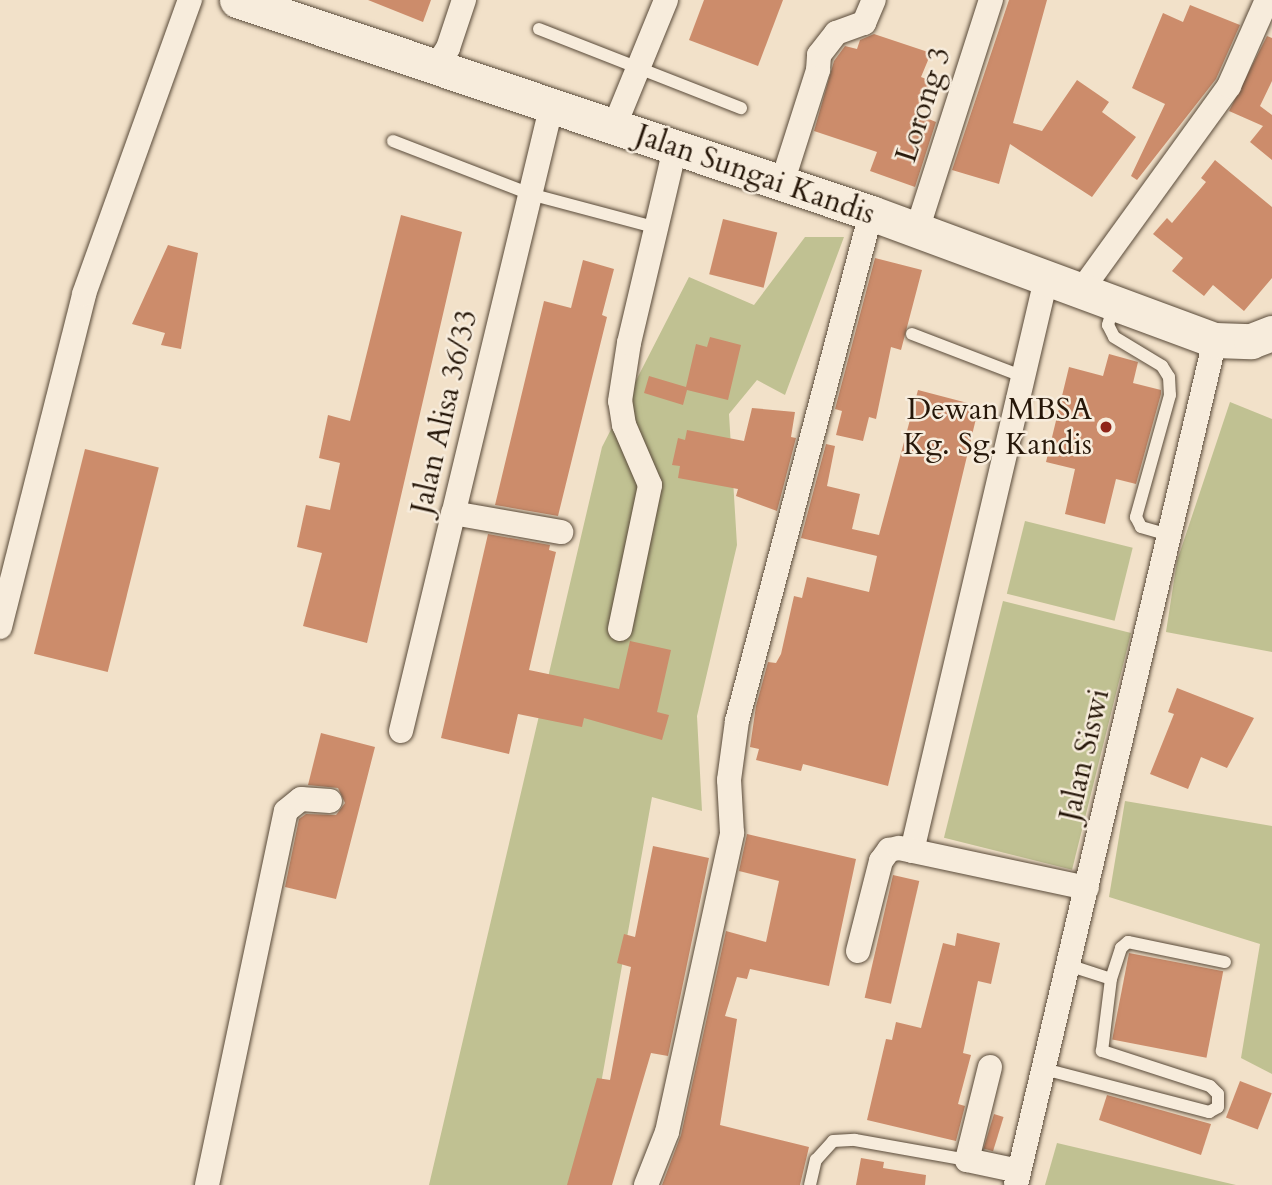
<!DOCTYPE html>
<html>
<head>
<meta charset="utf-8">
<style>
  body { margin:0 }
  #map { position:relative; width:1272px; height:1185px; overflow:hidden; background:#f2e1c9; font-family:Cardo,serif }
  div>[style] { position:absolute }
  .green>* { inset:0; background:#c0c192; transform-origin:0 0 }
  .building>* { inset:0; background:#cc8c6b; transform-origin:0 0 }
  .roads { filter:drop-shadow(0 0 2px #594a39) drop-shadow(0 0 2px #594a39) }
  .lane>* { height:12px; margin:-6px; padding:0 6px; transform-origin:6px; border-radius:6px; background:#f7ecdc }
  .street>* { height:24px; margin:-12px; padding:0 12px; transform-origin:12px; border-radius:12px; background:#f7ecdc }
  .secondary>* { height:35px; margin:-17.5px; padding:0 17.5px; transform-origin:17.5px; border-radius:17.5px; background:#f7ecdc }
  .dots>* { width:19px; height:19px; translate:-50% -50%; box-sizing:border-box; border:4px solid #f7ecdc; border-radius:50% }
  span { translate:-50% -50%; white-space:nowrap; text-align:center; line-height:1.15; -webkit-text-stroke:5px #f7ecdc; paint-order:stroke }
  .street-label { font-size:30px; color:#261709 }
  .poi-label { font-size:30px; color:#261709 }
  .right { translate:-100% -50%; text-align:right }
</style>
</head>
<body>
<div id="map">
  <div class="green">
    <i style="clip-path:polygon(805px 237px,844px 237px,785px 395px,757px 380px,729px 414px,737px 545px,697px 716px,702px 811px,652px 797px,583px 1185px,429px 1185px,602px 447px,689px 277px,754px 305px)"></i>
    <i style="clip-path:polygon(1230px 402px,1272px 419px,1272px 652px,1166px 632px,1177px 561px)"></i>
    <i style="left:1025px;top:521px;width:111px;height:75px;rotate:14deg"></i>
    <i style="left:1003px;top:601px;width:132px;height:244px;rotate:14deg"></i>
    <i style="clip-path:polygon(1125px 801px,1272px 826px,1272px 1074px,1241px 1058px,1260px 944px,1109px 897px)"></i>
    <i style="clip-path:polygon(1057px 1143px,1236px 1185px,1045px 1185px)"></i>
  </div>
  <div class="building">
    <i style="clip-path:polygon(368px 0,431px 0,423px 22px)"></i>
    <i style="clip-path:polygon(704px 0,783px 0,758px 66px,689px 40px)"></i>
    <i style="clip-path:polygon(1009px 0,1047px 0,1013px 123px,1042px 131px,1077px 80px,1109px 102px,1102px 112px,1136px 137px,1092px 197px,1010px 144px,999px 184px,952px 170px)"></i>
    <i style="clip-path:polygon(1190px 5px,1240px 25px,1216px 79px,1137px 180px,1131px 176px,1165px 104px,1132px 88px,1163px 13px,1183px 22px)"></i>
    <i style="clip-path:polygon(874px 34px,931px 53px,921px 77px,931px 81px,919px 115px,936px 122px,915px 187px,870px 171px,877px 152px,814px 131px,834px 61px,845px 46px,857px 49px,860px 40px)"></i>
    <i style="clip-path:polygon(1267px 36px,1272px 38px,1272px 81px,1260px 106px,1272px 115px,1272px 160px,1250px 142px,1263px 126px,1229px 111px)"></i>
    <i style="clip-path:polygon(1215px 160px,1272px 207px,1272px 278px,1244px 311px,1213px 285px,1204px 296px,1172px 271px,1183px 258px,1153px 234px,1167px 218px,1172px 223px,1206px 182px,1201px 178px)"></i>
    <i style="clip-path:polygon(401px 215px,462px 232px,367px 643px,303px 626px,322px 553px,297px 547px,306px 505px,330px 510px,340px 463px,319px 458px,328px 415px,350px 421px)"></i>
    <i style="left:723px;top:219px;width:56px;height:57px;rotate:14deg"></i>
    <i style="clip-path:polygon(168px 245px,198px 253px,181px 349px,161px 345px,165px 333px,132px 324px)"></i>
    <i style="clip-path:polygon(875px 258px,922px 270px,901px 350px,891px 347px,876px 419px,869px 417px,863px 441px,836px 435px,842px 411px,835px 409px)"></i>
    <i style="clip-path:polygon(583px 260px,614px 269px,602px 315px,607px 317px,558px 516px,495px 505px,544px 301px,571px 308px)"></i>
    <i style="clip-path:polygon(710px 337px,741px 345px,728px 400px,687px 390px,683px 405px,644px 393px,649px 376px,686px 387px,696px 344px,707px 347px)"></i>
    <i style="clip-path:polygon(1109px 354px,1138px 362px,1133px 383px,1161px 390px,1161px 394px,1136px 484px,1116px 479px,1105px 524px,1065px 514px,1075px 469px,1046px 462px,1069px 367px,1103px 376px)"></i>
    <i style="clip-path:polygon(918px 390px,979px 406px,888px 786px,803px 764px,801px 771px,756px 760px,759px 749px,750px 747px,756px 706px,768px 662px,776px 663px,781px 654px,794px 596px,802px 598px,807px 577px,869px 592px,877px 556px,801px 538px,826px 444px,835px 446px,827px 486px,860px 494px,852px 529px,879px 535px)"></i>
    <i style="clip-path:polygon(752px 408px,795px 412px,791px 437px,796px 438px,777px 511px,736px 496px,738px 489px,678px 478px,680px 466px,672px 465px,678px 438px,685px 440px,687px 430px,744px 441px)"></i>
    <i style="left:85px;top:449px;width:76px;height:211px;rotate:14deg"></i>
    <i style="clip-path:polygon(488px 534px,550px 545px,549px 550px,556px 552px,529px 670px,619px 689px,630px 641px,671px 650px,657px 712px,669px 715px,662px 740px,584px 718px,582px 727px,518px 714px,509px 754px,441px 738px)"></i>
    <i style="clip-path:polygon(1177px 688px,1254px 718px,1227px 768px,1201px 757px,1188px 789px,1150px 774px,1174px 714px,1168px 712px)"></i>
    <i style="clip-path:polygon(321px 733px,375px 747px,336px 899px,285px 887px,299px 819px,306px 814px,336px 815px,345px 803px,338px 788px,308px 785px)"></i>
    <i style="clip-path:polygon(747px 834px,856px 859px,829px 986px,750px 969px,747px 979px,737px 977px,725px 1016px,737px 1019px,720px 1125px,809px 1147px,800px 1185px,662px 1185px,681px 1135px,726px 931px,766px 942px,779px 881px,739px 871px)"></i>
    <i style="clip-path:polygon(653px 846px,709px 858px,668px 1056px,651px 1053px,612px 1185px,567px 1185px,597px 1078px,610px 1080px,631px 967px,617px 963px,624px 934px,635px 937px)"></i>
    <i style="left:893px;top:875px;width:27px;height:126px;rotate:13deg"></i>
    <i style="clip-path:polygon(957px 933px,1000px 943px,991px 984px,978px 981px,963px 1053px,971px 1055px,958px 1104px,965px 1106px,956px 1141px,867px 1120px,886px 1039px,892px 1040px,896px 1022px,921px 1028px,943px 943px,955px 946px)"></i>
    <i style="left:1129px;top:953px;width:96px;height:88px;rotate:11deg"></i>
    <i style="left:1240px;top:1081px;width:34px;height:39px;rotate:21deg"></i>
    <i style="clip-path:polygon(1107px 1095px,1211px 1124px,1201px 1155px,1099px 1120px)"></i>
    <i style="left:994px;top:1114px;width:10px;height:36px;rotate:17deg"></i>
    <i style="clip-path:polygon(861px 1158px,884px 1162px,883px 1168px,926px 1175px,925px 1185px,856px 1185px)"></i>
  </div>
  <div class="roads">
    <div class="lane">
      <i style="left:539px;top:29px;width:217px;rotate:21.4deg"></i>
      <i style="left:393px;top:141px;width:147px;rotate:21.1deg"></i>
      <i style="left:530px;top:194px;width:128px;rotate:14.9deg"></i>
      <i style="left:1114px;top:304px;width:22px;rotate:106deg"></i>
      <i style="left:1108px;top:325px;width:13px;rotate:63deg"></i>
      <i style="left:1114px;top:337px;width:56px;rotate:31.1deg"></i>
      <i style="left:1162px;top:366px;width:13px;rotate:58deg"></i>
      <i style="left:1169px;top:377px;width:18px;rotate:87deg"></i>
      <i style="left:1170px;top:395px;width:127px;rotate:105.6deg"></i>
      <i style="left:1136px;top:517px;width:11px;rotate:63deg"></i>
      <i style="left:1141px;top:527px;width:29px;rotate:16deg"></i>
      <i style="left:912px;top:334px;width:120px;rotate:21deg"></i>
      <i style="left:1068px;top:965px;width:45px;rotate:18deg"></i>
      <i style="left:1111px;top:979px;width:33px;rotate:-72deg"></i>
      <i style="left:1121px;top:948px;width:9px;rotate:-41deg"></i>
      <i style="left:1128px;top:942px;width:99px;rotate:11.7deg"></i>
      <i style="left:1044px;top:1069px;width:171px;rotate:14.6deg"></i>
      <i style="left:1209px;top:1112px;width:10px;rotate:-29deg"></i>
      <i style="left:1218px;top:1107px;width:13px;rotate:-90deg"></i>
      <i style="left:1218px;top:1094px;width:11px;rotate:-135deg"></i>
      <i style="left:1210px;top:1086px;width:114px;rotate:-162deg"></i>
      <i style="left:1102px;top:1051px;width:73px;rotate:-82.9deg"></i>
      <i style="left:810px;top:1185px;width:26px;rotate:-77deg"></i>
      <i style="left:816px;top:1160px;width:25px;rotate:-48deg"></i>
      <i style="left:833px;top:1141px;width:22px;rotate:-3deg"></i>
      <i style="left:855px;top:1140px;width:114px;rotate:10.1deg"></i>
    </div>
    <div class="street">
      <i style="left:435px;top:68px;width:24px;rotate:-57deg"></i>
      <i style="left:448px;top:48px;width:51px;rotate:-71.6deg"></i>
      <i style="left:614px;top:127px;width:137px;rotate:-67.7deg"></i>
      <i style="left:782px;top:183px;width:119px;rotate:-72.3deg"></i>
      <i style="left:818px;top:70px;width:15px;rotate:-86deg"></i>
      <i style="left:819px;top:55px;width:28px;rotate:-52deg"></i>
      <i style="left:836px;top:33px;width:30px;rotate:-20deg"></i>
      <i style="left:864px;top:23px;width:25px;rotate:-67deg"></i>
      <i style="left:917px;top:230px;width:242px;rotate:-72.2deg"></i>
      <i style="left:1083px;top:288px;width:249px;rotate:-54.1deg"></i>
      <i style="left:1229px;top:86px;width:94px;rotate:-66.2deg"></i>
      <i style="left:453px;top:513px;width:110px;rotate:10deg"></i>
      <i style="left:0;top:627px;width:343px;rotate:-75.8deg"></i>
      <i style="left:84px;top:294px;width:313px;rotate:-70.2deg"></i>
      <i style="left:620px;top:629px;width:147px;rotate:-78.2deg"></i>
      <i style="left:650px;top:485px;width:65px;rotate:-113.4deg"></i>
      <i style="left:624px;top:425px;width:24px;rotate:-99deg"></i>
      <i style="left:620px;top:401px;width:59px;rotate:-81.2deg"></i>
      <i style="left:629px;top:343px;width:200px;rotate:-76.7deg"></i>
      <i style="left:401px;top:731px;width:641px;rotate:-76.46deg"></i>
      <i style="left:912px;top:851px;width:592px;rotate:-76.81deg"></i>
      <i style="left:858px;top:951px;width:93px;rotate:-75.7deg"></i>
      <i style="left:881px;top:861px;width:14px;rotate:-54deg"></i>
      <i style="left:889px;top:850px;width:10px;rotate:-11deg"></i>
      <i style="left:899px;top:848px;width:192px;rotate:12deg"></i>
      <i style="left:990px;top:1067px;width:96px;rotate:103.9deg"></i>
      <i style="left:967px;top:1160px;width:53px;rotate:11.9deg"></i>
      <i style="left:207px;top:1185px;width:382px;rotate:-78.1deg"></i>
      <i style="left:286px;top:811px;width:19px;rotate:-39deg"></i>
      <i style="left:301px;top:799px;width:29px;rotate:4deg"></i>
      <i style="left:646px;top:1185px;width:57px;rotate:-68.4deg"></i>
      <i style="left:667px;top:1132px;width:306px;rotate:-77.7deg"></i>
      <i style="left:732px;top:833px;width:53px;rotate:-93.2deg"></i>
      <i style="left:729px;top:780px;width:60px;rotate:-82.3deg"></i>
      <i style="left:737px;top:721px;width:525px;rotate:-75.22deg"></i>
      <i style="left:1016px;top:1185px;width:868px;rotate:-76.75deg"></i>
    </div>
    <div class="secondary">
      <i style="left:237px;top:0;width:669px;rotate:18.57deg"></i>
      <i style="left:871px;top:213px;width:367px;rotate:20.3deg"></i>
      <i style="left:1215px;top:340px;width:36px;rotate:2deg"></i>
      <i style="left:1251px;top:341px;width:22px;rotate:-21deg"></i>
    </div>
  </div>
  <div class="dots">
    <i style="left:1106px;top:427px;background:#8f2418"></i>
  </div>
  <div class="street-label">
    <span style="left:924px;top:105px;rotate:-72deg">Lorong 3</span>
    <span style="left:755px;top:175px;rotate:19deg">Jalan Sungai Kandis</span>
    <span style="left:445px;top:412px;rotate:-77deg">Jalan Alisa 36/33</span>
    <span style="left:1085px;top:755px;rotate:-77deg">Jalan Siswi</span>
  </div>
  <div class="poi-label">
    <span class="right" style="left:1092px;top:427px">Dewan MBSA<br>Kg. Sg. Kandis</span>
  </div>
</div>
</body>
</html>
